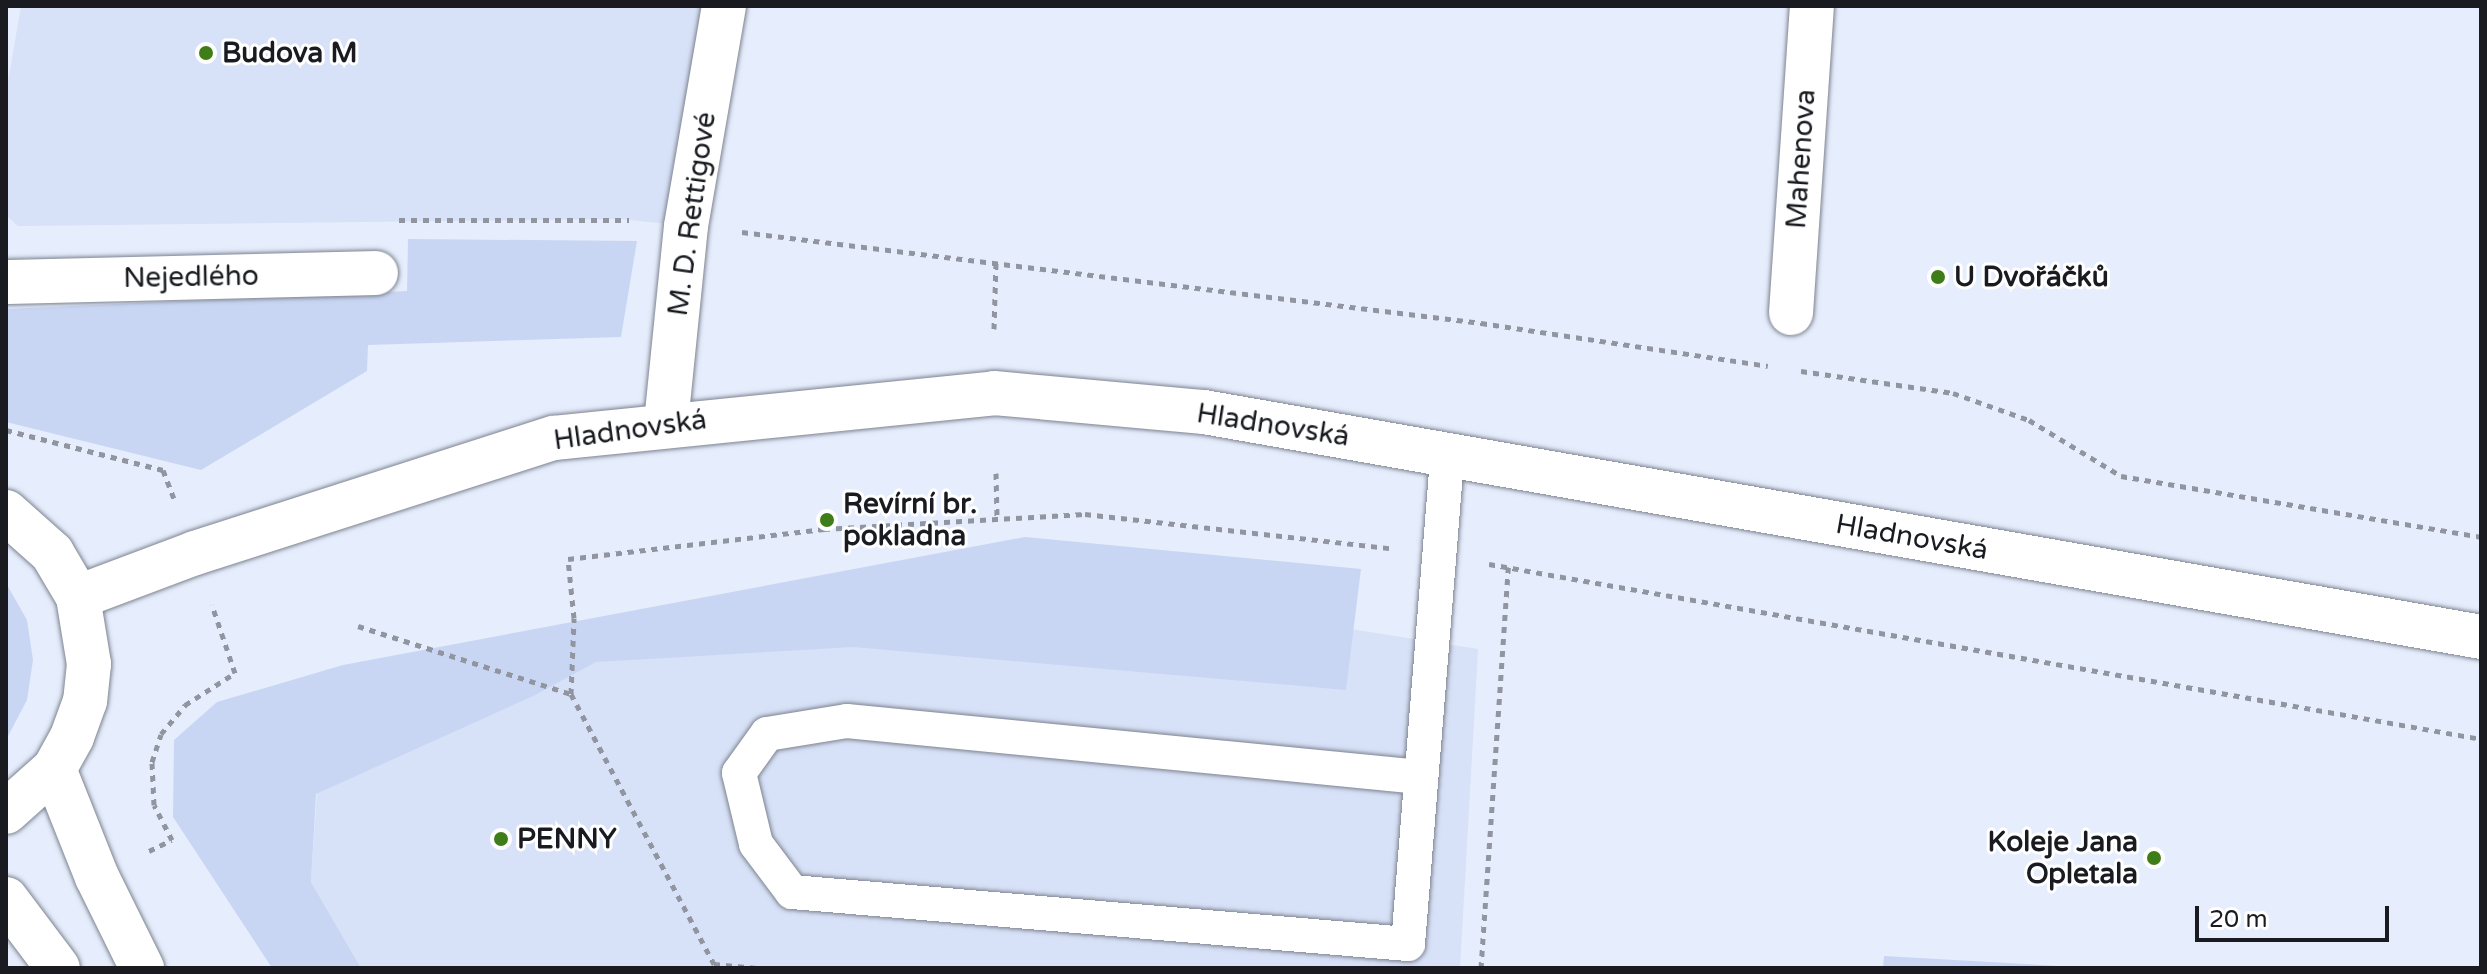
<!DOCTYPE html>
<html>
<head>
<meta charset="utf-8">
<style>
  body { margin:0 }
  #map { position:relative; width:2487px; height:974px; overflow:hidden; background:#e6edfc; font-family:"Varela Round",sans-serif }
  div>[style] { position:absolute }
  .built>* { inset:0; background:#d7e1f7 }
  .green>* { inset:0; background:#c9d6f3 }
  .path>* { height:5px; margin-top:-2.5px; transform-origin:0; background:repeating-linear-gradient(90deg,#9095a0 0 6px,transparent 0 12px) }
  .roads { filter:drop-shadow(0 0 2px #7d8390) drop-shadow(0 0 2px #7d8390) }
  .lane>* { height:34px; margin:-17px; padding:0 17px; transform-origin:17px; border-radius:17px; background:#fff }
  .street>* { height:44px; margin:-22px; padding:0 22px; transform-origin:22px; border-radius:22px; background:#fff }
  .secondary>* { height:44px; margin:-22px; padding:0 22px; transform-origin:22px; border-radius:22px; background:#fff }
  .dots>* { width:22px; height:22px; translate:-50% -50%; box-sizing:border-box; border:4px solid #fff; border-radius:50% }
  span { translate:-50% -50%; white-space:nowrap; text-align:center; line-height:1.15; -webkit-text-stroke:6px #fff; paint-order:stroke }
  .poi-label { font-size:28px; color:#191b20; font-weight:700 }
  .left { translate:0 -50%; text-align:left }
  .right { translate:-100% -50%; text-align:right }
  .street-label { font-size:28px; color:#191b20 }
  .frame { position:absolute; inset:0; border:8px solid #191b20; pointer-events:none }
  .scale { position:absolute; left:2195px; top:906px; width:194px; height:36px; box-sizing:border-box; border:4px solid #191b20; border-top:0; padding-left:10px; font-size:24px; line-height:28px; white-space:nowrap; color:#191b20; -webkit-text-stroke:6px #fff; paint-order:stroke }
</style>
</head>
<body>
<div id="map">
  <div class="built">
    <i style="clip-path:polygon(21px 6px,724px 6px,686px 226px,622px 219px,18px 226px,6px 215px,6px 94px)"></i>
    <i style="clip-path:polygon(1125px 594px,1478px 649px,1460px 968px,361px 968px,311px 882px,325px 670px,708px 597px)"></i>
  </div>
  <div class="green">
    <i style="clip-path:polygon(408px 239px,637px 241px,621px 337px,368px 345px,367px 371px,201px 470px,6px 422px,6px 309px,407px 291px)"></i>
    <i style="clip-path:polygon(1025px 537px,1361px 569px,1346px 690px,853px 647px,596px 662px,533px 696px,316px 794px,311px 882px,361px 968px,272px 968px,173px 817px,174px 740px,217px 702px,343px 665px)"></i>
    <i style="clip-path:polygon(6px 583px,27px 620px,33px 660px,27px 700px,6px 740px)"></i>
    <i style="clip-path:polygon(1884px 956px,2095px 968px,1883px 968px)"></i>
  </div>
  <div class="path">
    <i style="left:399px;top:220px;width:230px"></i>
    <i style="left:742px;top:232px;width:745px;rotate:7.02deg"></i>
    <i style="left:1481px;top:323px;width:290px;rotate:8.5deg"></i>
    <i style="left:994px;top:329px;width:67px;rotate:-88.3deg"></i>
    <i style="left:1801px;top:371px;width:154px;rotate:8.2deg"></i>
    <i style="left:1953px;top:393px;width:81px;rotate:19.6deg"></i>
    <i style="left:2029px;top:420px;width:108px;rotate:31.3deg"></i>
    <i style="left:2121px;top:476px;width:365px;rotate:9.6deg"></i>
    <i style="left:6px;top:430px;width:162px;rotate:14.3deg"></i>
    <i style="left:163px;top:470px;width:33px;rotate:69deg"></i>
    <i style="left:996px;top:473px;width:44px;rotate:88.7deg"></i>
    <i style="left:1489px;top:564px;width:1007px;rotate:10deg"></i>
    <i style="left:358px;top:626px;width:224px;rotate:17.7deg"></i>
    <i style="left:571px;top:694px;width:306px;rotate:62.1deg"></i>
    <i style="left:714px;top:964px;width:43px;rotate:5.3deg"></i>
    <i style="left:571px;top:694px;width:76px;rotate:-87.7deg"></i>
    <i style="left:574px;top:618px;width:59px;rotate:-95.8deg"></i>
    <i style="left:568px;top:559px;width:258px;rotate:-6.7deg"></i>
    <i style="left:824px;top:529px;width:261px;rotate:-3.3deg"></i>
    <i style="left:1085px;top:514px;width:306px;rotate:6.4deg"></i>
    <i style="left:149px;top:851px;width:25px;rotate:-26deg"></i>
    <i style="left:172px;top:840px;width:39px;rotate:-117deg"></i>
    <i style="left:154px;top:805px;width:43px;rotate:-92.7deg"></i>
    <i style="left:152px;top:762px;width:29px;rotate:-72deg"></i>
    <i style="left:161px;top:734px;width:38px;rotate:-50deg"></i>
    <i style="left:185px;top:705px;width:59px;rotate:-32.6deg"></i>
    <i style="left:235px;top:673px;width:72px;rotate:-108.7deg"></i>
    <i style="left:1481px;top:968px;width:402px;rotate:-86.1deg"></i>
  </div>
  <div class="roads">
    <div class="lane">
      <i style="left:1420px;top:777px;width:576px;rotate:-174.42deg"></i>
      <i style="left:847px;top:721px;width:81px;rotate:170.8deg"></i>
      <i style="left:767px;top:734px;width:48px;rotate:125.7deg"></i>
      <i style="left:739px;top:773px;width:73px;rotate:76.5deg"></i>
      <i style="left:756px;top:844px;width:60px;rotate:53.1deg"></i>
      <i style="left:792px;top:892px;width:618px;rotate:4.83deg"></i>
      <i style="left:1408px;top:944px;width:491px;rotate:-85.4deg"></i>
    </div>
    <div class="street">
      <i style="left:6px;top:282px;width:370px;rotate:-1.4deg"></i>
      <i style="left:1791px;top:313px;width:308px;rotate:-86.1deg"></i>
      <i style="left:666px;top:423px;width:198px;rotate:-84.2deg"></i>
      <i style="left:686px;top:226px;width:223px;rotate:-80.2deg"></i>
      <i style="left:78px;top:597px;width:125px;rotate:-20.6deg"></i>
      <i style="left:195px;top:553px;width:377px;rotate:-17.8deg"></i>
      <i style="left:554px;top:438px;width:442px;rotate:-5.8deg"></i>
      <i style="left:994px;top:393px;width:211px;rotate:5.2deg"></i>
      <i style="left:1204px;top:412px;width:1297px;rotate:9.99deg"></i>
    </div>
    <div class="secondary">
      <i style="left:6px;top:512px;width:62px;rotate:41.7deg"></i>
      <i style="left:52px;top:553px;width:51px;rotate:59.4deg"></i>
      <i style="left:78px;top:597px;width:68px;rotate:80.7deg"></i>
      <i style="left:89px;top:664px;width:37px;rotate:96deg"></i>
      <i style="left:85px;top:701px;width:38px;rotate:110deg"></i>
      <i style="left:72px;top:737px;width:37px;rotate:119deg"></i>
      <i style="left:54px;top:769px;width:64px;rotate:138.1deg"></i>
      <i style="left:54px;top:769px;width:116px;rotate:68.3deg"></i>
      <i style="left:97px;top:877px;width:102px;rotate:63.7deg"></i>
      <i style="left:6px;top:899px;width:86px;rotate:53deg"></i>
    </div>
  </div>
  <div class="dots">
    <i style="left:206px;top:53px;background:#3f7d19"></i>
    <i style="left:1938px;top:277px;background:#3f7d19"></i>
    <i style="left:827px;top:520px;background:#3f7d19"></i>
    <i style="left:501px;top:839px;background:#3f7d19"></i>
    <i style="left:2154px;top:858px;background:#3f7d19"></i>
  </div>
  <div class="poi-label">
    <span class="left" style="left:222px;top:53px">Budova M</span>
    <span class="left" style="left:1954px;top:277px">U Dvořáčků</span>
    <span class="left" style="left:843px;top:520px">Revírní br.<br>pokladna</span>
    <span class="left" style="left:517px;top:839px">PENNY</span>
    <span class="right" style="left:2138px;top:858px">Koleje Jana<br>Opletala</span>
  </div>
  <div class="street-label">
    <span style="left:1801px;top:159px;rotate:-86deg">Mahenova</span>
    <span style="left:692px;top:214px;rotate:-82deg">M. D. Rettigové</span>
    <span style="left:191px;top:277px;rotate:-1deg">Nejedlého</span>
    <span style="left:1273px;top:425px;rotate:9deg">Hladnovská</span>
    <span style="left:630px;top:430px;rotate:-8deg">Hladnovská</span>
    <span style="left:1912px;top:537px;rotate:10deg">Hladnovská</span>
  </div>
  <div class="frame"></div>
  <div class="scale">20 m</div>
</div>
</body>
</html>
